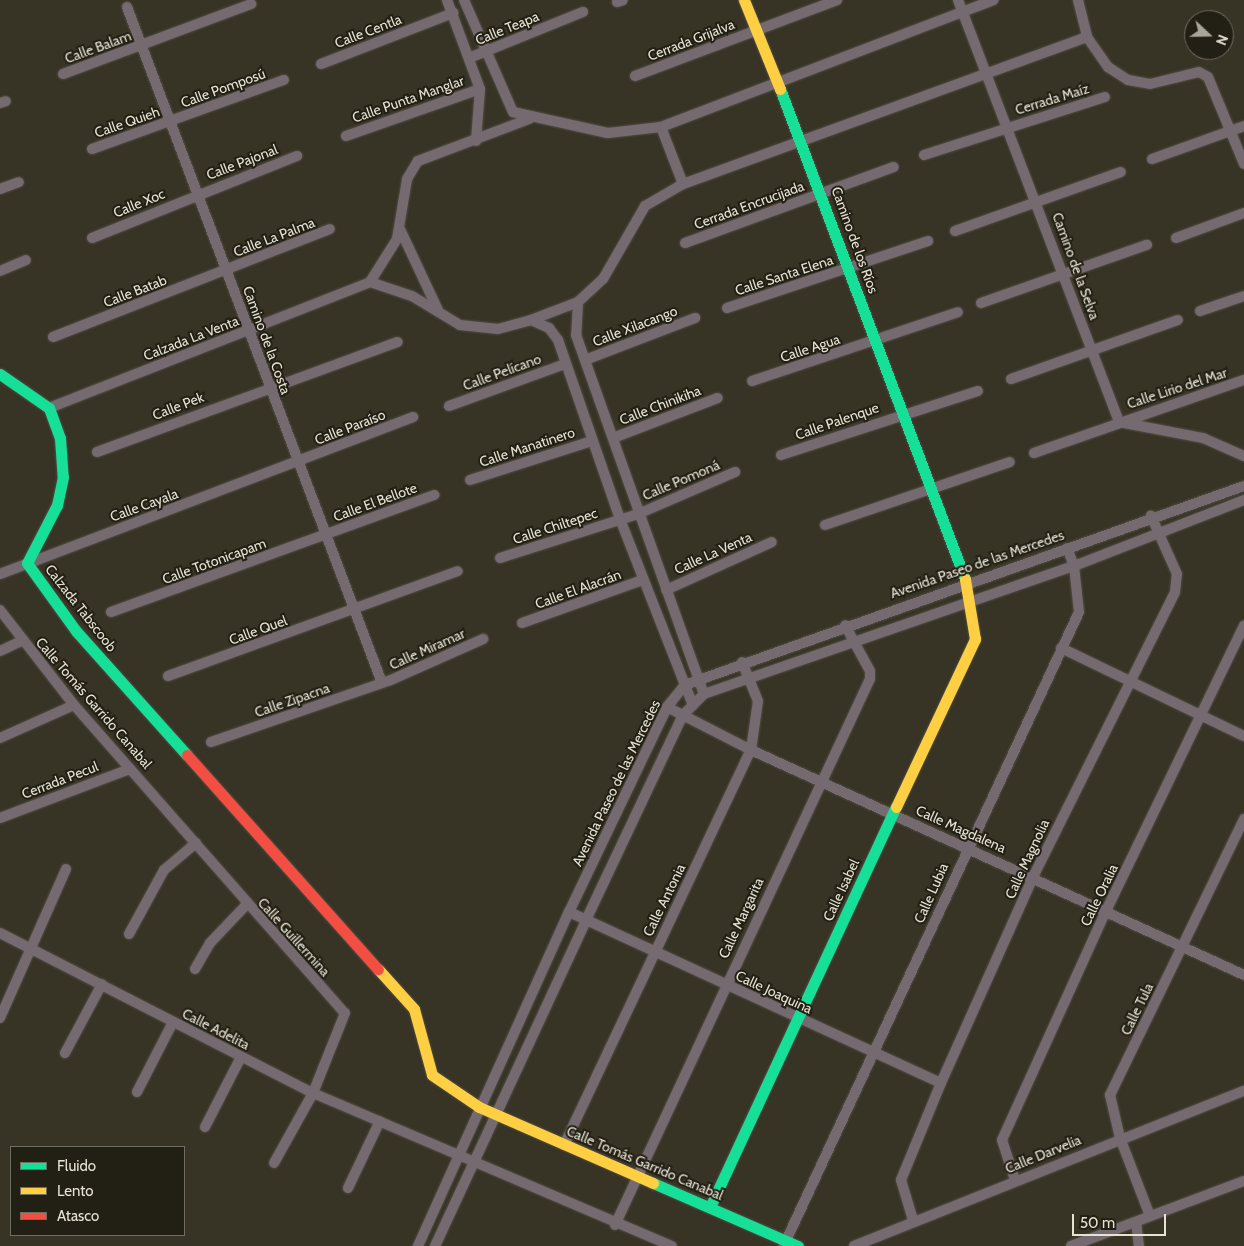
<!DOCTYPE html>
<html>
<head>
<meta charset="utf-8">
<style>
  body { margin:0 }
  #map { position:relative; width:1244px; height:1246px; overflow:hidden; background:#373325; font-family:Cabin,sans-serif }
  div>[style] { position:absolute }
  .roads { filter:drop-shadow(0 0 1px #514e43) drop-shadow(0 0 1px #514e43) }
  .street>* { height:10px; margin:-5px; padding:0 5px; transform-origin:5px; border-radius:5px; background:#766a71 }
  .fast>* { height:11px; margin:-5.5px; padding:0 5.5px; transform-origin:5.5px; border-radius:5.5px; background:#16e098 }
  .slow>* { height:11px; margin:-5.5px; padding:0 5.5px; transform-origin:5.5px; border-radius:5.5px; background:#ffcf43 }
  .jam>* { height:11px; margin:-5.5px; padding:0 5.5px; transform-origin:5.5px; border-radius:5.5px; background:#f24e42 }
  span { translate:-50% -50%; white-space:nowrap; text-align:center; line-height:1.15; -webkit-text-stroke:4px #221f14; paint-order:stroke }
  .street-label { font-size:14px; color:#e6e3d4 }
  .legend { position:absolute; left:10px; top:1146px; width:175px; height:90px; box-sizing:border-box; background:#221f14; border:1px solid #706d61; margin:0; padding:6px 9px; list-style:none; font-size:15px; color:#e6e3d4 }
  .legend li { display:flex; align-items:center; gap:10px; height:25px }
  .legend b { width:25px; border:1px solid #706d61 }
  .north { position:absolute; left:1184px; top:10px; width:50px; height:50px; box-sizing:border-box; background:#221f14; border:1px solid #706d61; border-radius:50%; rotate:111deg; font-size:14px; font-weight:700; line-height:20px; text-align:center; color:#e6e3d4 }
  .north::after { content:''; display:block; margin:auto; width:18px; height:22px; background:#a9a597; clip-path:polygon(50% 0,100% 100%,50% 72%,0 100%) }
  .scale { position:absolute; left:1072px; top:1214px; width:94px; height:22px; box-sizing:border-box; border:2px solid #e6e3d4; border-top:0; padding-left:6px; font-size:15px; line-height:18px; white-space:nowrap; color:#e6e3d4; -webkit-text-stroke:4px #221f14; paint-order:stroke }
</style>
</head>
<body>
<div id="map">
  <div class="roads">
    <div class="street">
      <i style="left:447px;top:0;width:95px;rotate:69.7deg"></i>
      <i style="left:480px;top:89px;width:52px;rotate:94.4deg"></i>
      <i style="left:464px;top:0;width:122px;rotate:66.4deg"></i>
      <i style="left:513px;top:112px;width:97px;rotate:12.5deg"></i>
      <i style="left:608px;top:133px;width:53px;rotate:-6.5deg"></i>
      <i style="left:661px;top:127px;width:356px;rotate:-20.9deg"></i>
      <i style="left:958px;top:0;width:452px;rotate:69.1deg"></i>
      <i style="left:1119px;top:422px;width:86px;rotate:10.8deg"></i>
      <i style="left:1203px;top:438px;width:45px;rotate:23.7deg"></i>
      <i style="left:1078px;top:0;width:38px;rotate:76deg"></i>
      <i style="left:1087px;top:37px;width:37px;rotate:55deg"></i>
      <i style="left:1108px;top:67px;width:24px;rotate:33deg"></i>
      <i style="left:1128px;top:80px;width:22px;rotate:10deg"></i>
      <i style="left:1150px;top:84px;width:50px;rotate:-13.8deg"></i>
      <i style="left:1199px;top:72px;width:10px;rotate:29deg"></i>
      <i style="left:1208px;top:77px;width:94px;rotate:67.5deg"></i>
      <i style="left:617px;top:2px;width:6px;rotate:-18deg"></i>
      <i style="left:127px;top:7px;width:722px;rotate:69.33deg"></i>
      <i style="left:469px;top:58px;width:123px;rotate:-22deg"></i>
      <i style="left:321px;top:64px;width:142px;rotate:-21.1deg"></i>
      <i style="left:63px;top:74px;width:201px;rotate:-20.4deg"></i>
      <i style="left:635px;top:76px;width:216px;rotate:-20.6deg"></i>
      <i style="left:0;top:103px;width:6px;rotate:-18deg"></i>
      <i style="left:661px;top:127px;width:61px;rotate:68.9deg"></i>
      <i style="left:346px;top:136px;width:142px;rotate:-19.3deg"></i>
      <i style="left:92px;top:149px;width:204px;rotate:-19.8deg"></i>
      <i style="left:924px;top:155px;width:190px;rotate:-17.8deg"></i>
      <i style="left:1152px;top:159px;width:98px;rotate:-19.7deg"></i>
      <i style="left:0;top:189px;width:20px;rotate:-20deg"></i>
      <i style="left:400px;top:229px;width:89px;rotate:64.9deg"></i>
      <i style="left:955px;top:231px;width:176px;rotate:-19.6deg"></i>
      <i style="left:92px;top:238px;width:221px;rotate:-21.8deg"></i>
      <i style="left:1176px;top:238px;width:72px;rotate:-20.2deg"></i>
      <i style="left:685px;top:243px;width:222px;rotate:-20deg"></i>
      <i style="left:0;top:271px;width:28px;rotate:-23deg"></i>
      <i style="left:370px;top:282px;width:44px;rotate:18.4deg"></i>
      <i style="left:412px;top:296px;width:56px;rotate:31.1deg"></i>
      <i style="left:460px;top:325px;width:38px;rotate:6deg"></i>
      <i style="left:498px;top:329px;width:34px;rotate:-15deg"></i>
      <i style="left:531px;top:320px;width:50px;rotate:-21deg"></i>
      <i style="left:578px;top:302px;width:34px;rotate:-43deg"></i>
      <i style="left:603px;top:279px;width:84px;rotate:-60.1deg"></i>
      <i style="left:645px;top:206px;width:44px;rotate:-30.1deg"></i>
      <i style="left:683px;top:184px;width:430px;rotate:-20deg"></i>
      <i style="left:370px;top:282px;width:51px;rotate:-57.9deg"></i>
      <i style="left:397px;top:239px;width:61px;rotate:-80.5deg"></i>
      <i style="left:407px;top:179px;width:21px;rotate:-59deg"></i>
      <i style="left:418px;top:161px;width:119px;rotate:-20.7deg"></i>
      <i style="left:578px;top:302px;width:33px;rotate:93deg"></i>
      <i style="left:576px;top:335px;width:381px;rotate:70.4deg"></i>
      <i style="left:981px;top:303px;width:176px;rotate:-19.3deg"></i>
      <i style="left:727px;top:308px;width:212px;rotate:-18.4deg"></i>
      <i style="left:1200px;top:311px;width:46px;rotate:-18.8deg"></i>
      <i style="left:531px;top:320px;width:20px;rotate:24deg"></i>
      <i style="left:549px;top:328px;width:15px;rotate:53deg"></i>
      <i style="left:558px;top:340px;width:189px;rotate:70.9deg"></i>
      <i style="left:620px;top:519px;width:200px;rotate:68.6deg"></i>
      <i style="left:53px;top:337px;width:297px;rotate:-21.3deg"></i>
      <i style="left:585px;top:360px;width:118px;rotate:-20.9deg"></i>
      <i style="left:1011px;top:379px;width:177px;rotate:-19.5deg"></i>
      <i style="left:752px;top:381px;width:217px;rotate:-18.5deg"></i>
      <i style="left:449px;top:406px;width:123px;rotate:-19.9deg"></i>
      <i style="left:49px;top:408px;width:345px;rotate:-21.4deg"></i>
      <i style="left:613px;top:438px;width:112px;rotate:-20.9deg"></i>
      <i style="left:97px;top:452px;width:320px;rotate:-20.1deg"></i>
      <i style="left:1034px;top:453px;width:222px;rotate:-19.2deg"></i>
      <i style="left:781px;top:455px;width:207px;rotate:-18deg"></i>
      <i style="left:470px;top:480px;width:128px;rotate:-17.7deg"></i>
      <i style="left:825px;top:525px;width:195px;rotate:-18.8deg"></i>
      <i style="left:500px;top:558px;width:145px;rotate:-17.7deg"></i>
      <i style="left:638px;top:514px;width:106px;rotate:-23.4deg"></i>
      <i style="left:0;top:574px;width:442px;rotate:-20.8deg"></i>
      <i style="left:666px;top:590px;width:116px;rotate:-24.4deg"></i>
      <i style="left:0;top:610px;width:120px;rotate:52.1deg"></i>
      <i style="left:74px;top:705px;width:410px;rotate:48.7deg"></i>
      <i style="left:345px;top:1013px;width:86px;rotate:111.8deg"></i>
      <i style="left:313px;top:1093px;width:80px;rotate:119.1deg"></i>
      <i style="left:111px;top:612px;width:344px;rotate:-19.9deg"></i>
      <i style="left:522px;top:623px;width:128px;rotate:-19.6deg"></i>
      <i style="left:1061px;top:648px;width:203px;rotate:25.7deg"></i>
      <i style="left:0;top:651px;width:23px;rotate:-25deg"></i>
      <i style="left:168px;top:676px;width:308px;rotate:-19.9deg"></i>
      <i style="left:667px;top:707px;width:94px;rotate:27.1deg"></i>
      <i style="left:751px;top:750px;width:542px;rotate:24.53deg"></i>
      <i style="left:0;top:738px;width:81px;rotate:-24deg"></i>
      <i style="left:211px;top:742px;width:190px;rotate:-19deg"></i>
      <i style="left:391px;top:680px;width:101px;rotate:-24deg"></i>
      <i style="left:0;top:818px;width:139px;rotate:-20.7deg"></i>
      <i style="left:569px;top:912px;width:409px;rotate:24.7deg"></i>
      <i style="left:0;top:933px;width:352px;rotate:27.1deg"></i>
      <i style="left:313px;top:1093px;width:390px;rotate:23.1deg"></i>
      <i style="left:129px;top:934px;width:73px;rotate:-61.3deg"></i>
      <i style="left:164px;top:870px;width:42px;rotate:-40.2deg"></i>
      <i style="left:195px;top:969px;width:30px;rotate:-60deg"></i>
      <i style="left:210px;top:943px;width:54px;rotate:-46.5deg"></i>
      <i style="left:0;top:1018px;width:163px;rotate:-66.1deg"></i>
      <i style="left:65px;top:1053px;width:78px;rotate:-61.8deg"></i>
      <i style="left:137px;top:1092px;width:79px;rotate:-62.8deg"></i>
      <i style="left:205px;top:1127px;width:79px;rotate:-62.8deg"></i>
      <i style="left:564px;top:1145px;width:437px;rotate:-64.7deg"></i>
      <i style="left:751px;top:750px;width:49px;rotate:-81.9deg"></i>
      <i style="left:758px;top:701px;width:42px;rotate:-112.3deg"></i>
      <i style="left:1015px;top:1180px;width:42px;rotate:-108deg"></i>
      <i style="left:1002px;top:1140px;width:252px;rotate:-65.6deg"></i>
      <i style="left:1106px;top:911px;width:317px;rotate:-64.2deg"></i>
      <i style="left:348px;top:1188px;width:74px;rotate:-64.5deg"></i>
      <i style="left:1150px;top:1216px;width:84px;rotate:-111deg"></i>
      <i style="left:1120px;top:1138px;width:44px;rotate:-103.1deg"></i>
      <i style="left:1110px;top:1095px;width:307px;rotate:-64.1deg"></i>
      <i style="left:913px;top:1220px;width:42px;rotate:-106.7deg"></i>
      <i style="left:901px;top:1180px;width:105px;rotate:-67.6deg"></i>
      <i style="left:941px;top:1083px;width:226px;rotate:-65.9deg"></i>
      <i style="left:1033px;top:877px;width:318px;rotate:-63.5deg"></i>
      <i style="left:1175px;top:592px;width:18px;rotate:-84deg"></i>
      <i style="left:1177px;top:574px;width:64px;rotate:-114.1deg"></i>
      <i style="left:1136px;top:1222px;width:24px;rotate:83deg"></i>
      <i style="left:615px;top:1225px;width:603px;rotate:-64.97deg"></i>
      <i style="left:870px;top:679px;width:8px;rotate:-90deg"></i>
      <i style="left:870px;top:671px;width:52px;rotate:-118.5deg"></i>
      <i style="left:784px;top:1245px;width:698px;rotate:-65.01deg"></i>
      <i style="left:1079px;top:612px;width:46px;rotate:-96.2deg"></i>
      <i style="left:1074px;top:566px;width:19px;rotate:-111deg"></i>
      <i style="left:418px;top:1246px;width:367px;rotate:-65.7deg"></i>
      <i style="left:569px;top:912px;width:227px;rotate:-64.4deg"></i>
      <i style="left:667px;top:707px;width:28px;rotate:-51deg"></i>
      <i style="left:685px;top:685px;width:593px;rotate:-19.6deg"></i>
      <i style="left:435px;top:1246px;width:359px;rotate:-65.1deg"></i>
      <i style="left:586px;top:920px;width:227px;rotate:-64.7deg"></i>
      <i style="left:683px;top:715px;width:30px;rotate:-45deg"></i>
      <i style="left:704px;top:694px;width:392px;rotate:-19.1deg"></i>
      <i style="left:1074px;top:566px;width:182px;rotate:-21.2deg"></i>
      <i style="left:854px;top:1246px;width:420px;rotate:-21.7deg"></i>
      <i style="left:1071px;top:1246px;width:185px;rotate:-20.6deg"></i>
    </div>
    <div class="fast">
      <i style="left:780px;top:89px;width:524px;rotate:69.32deg"></i>
      <i style="left:0;top:374px;width:60px;rotate:34.8deg"></i>
      <i style="left:49px;top:408px;width:32px;rotate:70deg"></i>
      <i style="left:60px;top:438px;width:39px;rotate:86deg"></i>
      <i style="left:63px;top:477px;width:29px;rotate:102deg"></i>
      <i style="left:57px;top:505px;width:65px;rotate:117.3deg"></i>
      <i style="left:27px;top:563px;width:84px;rotate:54.2deg"></i>
      <i style="left:76px;top:631px;width:166px;rotate:48.2deg"></i>
      <i style="left:653px;top:1183px;width:158px;rotate:23.5deg"></i>
      <i style="left:710px;top:1207px;width:441px;rotate:-65.1deg"></i>
    </div>
    <div class="slow">
      <i style="left:744px;top:0;width:96px;rotate:68deg"></i>
      <i style="left:896px;top:807px;width:186px;rotate:-64.8deg"></i>
      <i style="left:975px;top:639px;width:61px;rotate:-99.5deg"></i>
      <i style="left:378px;top:969px;width:54px;rotate:48deg"></i>
      <i style="left:414px;top:1009px;width:68px;rotate:74.7deg"></i>
      <i style="left:432px;top:1075px;width:57px;rotate:34.2deg"></i>
      <i style="left:479px;top:1107px;width:190px;rotate:23.6deg"></i>
    </div>
    <div class="jam">
      <i style="left:187px;top:755px;width:287px;rotate:48.3deg"></i>
    </div>
  </div>
  <div class="street-label">
    <span style="left:507px;top:28px;rotate:-22deg">Calle Teapa</span>
    <span style="left:368px;top:31px;rotate:-21deg">Calle Centla</span>
    <span style="left:691px;top:40px;rotate:-21deg">Cerrada Grijalva</span>
    <span style="left:98px;top:47px;rotate:-20deg">Calle Balam</span>
    <span style="left:223px;top:88px;rotate:-20deg">Calle Pomposú</span>
    <span style="left:408px;top:99px;rotate:-19deg">Calle Punta Manglar</span>
    <span style="left:1052px;top:99px;rotate:-17deg">Cerrada Maíz</span>
    <span style="left:127px;top:122px;rotate:-19deg">Calle Quieh</span>
    <span style="left:242px;top:162px;rotate:-21deg">Calle Pajonal</span>
    <span style="left:139px;top:203px;rotate:-22deg">Calle Xoc</span>
    <span style="left:749px;top:205px;rotate:-20deg">Cerrada Encrucijada</span>
    <span style="left:274px;top:237px;rotate:-21deg">Calle La Palma</span>
    <span style="left:855px;top:240px;rotate:70deg">Camino de los Ríos</span>
    <span style="left:1076px;top:266px;rotate:70deg">Camino de la Selva</span>
    <span style="left:784px;top:275px;rotate:-18deg">Calle Santa Elena</span>
    <span style="left:135px;top:291px;rotate:-21deg">Calle Batab</span>
    <span style="left:635px;top:326px;rotate:-21deg">Calle Xilacango</span>
    <span style="left:191px;top:338px;rotate:-21deg">Calzada La Venta</span>
    <span style="left:267px;top:340px;rotate:70deg">Camino de la Costa</span>
    <span style="left:810px;top:348px;rotate:-18deg">Calle Agua</span>
    <span style="left:502px;top:372px;rotate:-20deg">Calle Pelícano</span>
    <span style="left:1177px;top:388px;rotate:-18deg">Calle Lirio del Mar</span>
    <span style="left:660px;top:405px;rotate:-21deg">Calle Chinikiha</span>
    <span style="left:178px;top:406px;rotate:-21deg">Calle Pek</span>
    <span style="left:837px;top:421px;rotate:-19deg">Calle Palenque</span>
    <span style="left:350px;top:427px;rotate:-21deg">Calle Paraíso</span>
    <span style="left:527px;top:447px;rotate:-18deg">Calle Manatinero</span>
    <span style="left:681px;top:480px;rotate:-23deg">Calle Pomoná</span>
    <span style="left:375px;top:502px;rotate:-20deg">Calle El Bellote</span>
    <span style="left:144px;top:505px;rotate:-20deg">Calle Cayala</span>
    <span style="left:555px;top:526px;rotate:-18deg">Calle Chiltepec</span>
    <span style="left:713px;top:553px;rotate:-24deg">Calle La Venta</span>
    <span style="left:214px;top:561px;rotate:-20deg">Calle Totonicapam</span>
    <span style="left:977px;top:564px;rotate:-19deg">Avenida Paseo de las Mercedes</span>
    <span style="left:578px;top:589px;rotate:-20deg">Calle El Alacrán</span>
    <span style="left:81px;top:608px;rotate:52deg">Calzada Tabscoob</span>
    <span style="left:258px;top:630px;rotate:-20deg">Calle Quel</span>
    <span style="left:427px;top:649px;rotate:-24deg">Calle Miramar</span>
    <span style="left:292px;top:700px;rotate:-19deg">Calle Zipacna</span>
    <span style="left:94px;top:703px;rotate:49deg">Calle Tomás Garrido Canabal</span>
    <span style="left:60px;top:780px;rotate:-21deg">Cerrada Pecul</span>
    <span style="left:616px;top:783px;rotate:-64deg">Avenida Paseo de las Mercedes</span>
    <span style="left:961px;top:829px;rotate:24deg">Calle Magdalena</span>
    <span style="left:1027px;top:859px;rotate:-65deg">Calle Magnolia</span>
    <span style="left:841px;top:890px;rotate:-65deg">Calle Isabel</span>
    <span style="left:931px;top:893px;rotate:-66deg">Calle Lubia</span>
    <span style="left:1099px;top:895px;rotate:-64deg">Calle Oralia</span>
    <span style="left:664px;top:900px;rotate:-64deg">Calle Antonia</span>
    <span style="left:741px;top:918px;rotate:-65deg">Calle Margarita</span>
    <span style="left:294px;top:937px;rotate:48deg">Calle Guillermina</span>
    <span style="left:774px;top:992px;rotate:25deg">Calle Joaquina</span>
    <span style="left:1137px;top:1009px;rotate:-64deg">Calle Tula</span>
    <span style="left:216px;top:1029px;rotate:27deg">Calle Adelita</span>
    <span style="left:1043px;top:1154px;rotate:-22deg">Calle Darvelia</span>
    <span style="left:645px;top:1163px;rotate:23deg">Calle Tomás Garrido Canabal</span>
  </div>
  <ul class="legend">
  <li><b style="height:6px;background:#16e098"></b>Fluido</li>
  <li><b style="height:6px;background:#ffcf43"></b>Lento</li>
  <li><b style="height:6px;background:#f24e42"></b>Atasco</li>
  </ul>
  <div class="north">N</div>
  <div class="scale">50 m</div>
</div>
</body>
</html>
